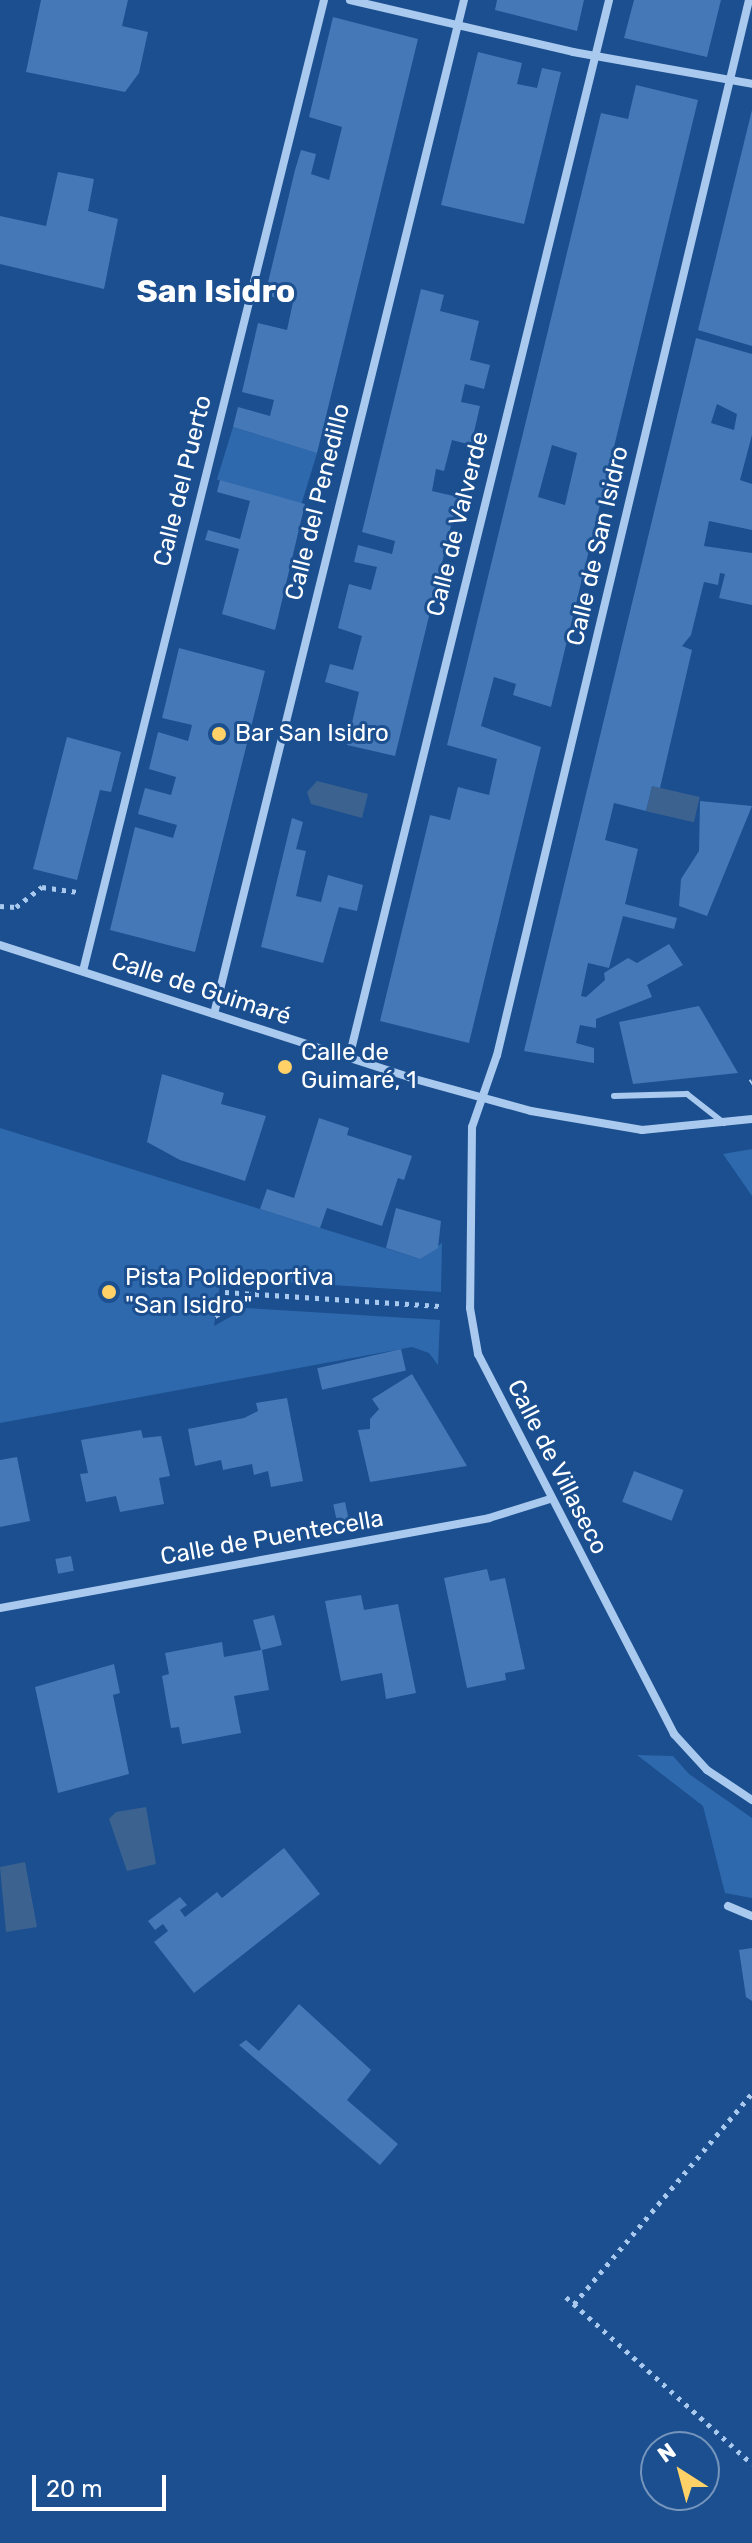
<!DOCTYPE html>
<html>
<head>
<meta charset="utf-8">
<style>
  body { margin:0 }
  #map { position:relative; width:752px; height:2543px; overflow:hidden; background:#1b4f8f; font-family:Rubik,sans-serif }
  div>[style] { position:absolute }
  .green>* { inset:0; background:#2e69ad; transform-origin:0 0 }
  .water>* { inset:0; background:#3c6290; transform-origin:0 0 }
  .building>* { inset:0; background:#4478b7; transform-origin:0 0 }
  .path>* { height:5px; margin-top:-2.5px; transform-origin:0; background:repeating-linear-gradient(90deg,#a9c9ee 0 4px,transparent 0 10px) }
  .lane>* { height:6px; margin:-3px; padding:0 3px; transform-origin:3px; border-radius:3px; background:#a9c9ee }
  .street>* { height:8px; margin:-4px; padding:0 4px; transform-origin:4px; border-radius:4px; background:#a9c9ee }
  .dots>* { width:22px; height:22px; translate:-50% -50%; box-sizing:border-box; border:4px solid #1b4f8f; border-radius:50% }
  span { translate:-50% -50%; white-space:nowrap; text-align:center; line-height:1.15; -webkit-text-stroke:6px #1b4f8f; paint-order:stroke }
  .street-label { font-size:24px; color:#fff }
  .poi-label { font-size:24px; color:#fff }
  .left { translate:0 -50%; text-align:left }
  .district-label { font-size:32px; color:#fff; font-weight:700 }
  .north { position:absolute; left:640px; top:2431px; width:80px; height:80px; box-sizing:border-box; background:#1b4f8f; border:2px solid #7695bc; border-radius:50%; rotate:324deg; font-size:22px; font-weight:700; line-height:32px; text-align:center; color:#fff }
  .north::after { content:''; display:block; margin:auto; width:28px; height:36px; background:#ffd166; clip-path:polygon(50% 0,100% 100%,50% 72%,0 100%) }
  .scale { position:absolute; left:32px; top:2475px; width:134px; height:36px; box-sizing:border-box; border:4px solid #fff; border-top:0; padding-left:10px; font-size:24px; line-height:28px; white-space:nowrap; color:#fff; -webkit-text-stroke:6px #1b4f8f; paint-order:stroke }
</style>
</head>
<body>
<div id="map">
  <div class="green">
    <i style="left:233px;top:427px;width:88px;height:55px;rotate:17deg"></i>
    <i style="clip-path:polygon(0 1128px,420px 1259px,442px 1243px,441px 1292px,221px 1278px,214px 1326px,246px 1308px,440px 1320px,438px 1365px,429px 1353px,412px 1347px,0 1423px)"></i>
    <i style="clip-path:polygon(752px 1149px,752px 1196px,723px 1154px)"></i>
    <i style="clip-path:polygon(637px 1755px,673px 1756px,689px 1774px,752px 1818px,752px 1898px,725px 1893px,703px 1806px)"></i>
  </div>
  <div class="water">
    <i style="clip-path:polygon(317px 781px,368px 794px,362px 818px,311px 804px,307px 792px)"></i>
    <i style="left:652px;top:786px;width:49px;height:26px;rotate:13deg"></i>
    <i style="clip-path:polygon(146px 1807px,156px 1864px,127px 1871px,109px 1819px,116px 1812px)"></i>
    <i style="clip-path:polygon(25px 1862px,37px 1927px,6px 1932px,0 1867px)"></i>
  </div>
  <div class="building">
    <i style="clip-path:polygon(41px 0,128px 0,122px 26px,148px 32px,139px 73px,125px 92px,26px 72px)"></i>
    <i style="clip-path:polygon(497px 0,584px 0,577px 31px,495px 10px)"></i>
    <i style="clip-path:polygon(634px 0,721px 0,707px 57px,624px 38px)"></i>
    <i style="clip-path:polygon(333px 17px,418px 39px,317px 453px,233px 427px,238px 407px,270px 416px,274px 400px,242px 392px,258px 323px,287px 330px,293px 302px,265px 295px,295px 170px,301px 150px,316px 154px,311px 174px,329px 180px,342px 127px,309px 117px)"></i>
    <i style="clip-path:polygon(478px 52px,522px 63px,517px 84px,537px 88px,542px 68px,561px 72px,524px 224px,441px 205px)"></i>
    <i style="clip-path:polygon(evenodd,636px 85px,698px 100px,551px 707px,513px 695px,516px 684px,494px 677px,481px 726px,541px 747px,469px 1043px,380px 1021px,430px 815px,450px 820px,458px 787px,489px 795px,497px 759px,447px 745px,601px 113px,628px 119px,636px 85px,552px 445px,577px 453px,565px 505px,538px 497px,552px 445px)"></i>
    <i style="clip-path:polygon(752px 110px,752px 346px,698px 330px)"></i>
    <i style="clip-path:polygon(58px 172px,94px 179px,88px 211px,118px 219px,104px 289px,0 264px,0 216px,46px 226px)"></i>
    <i style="clip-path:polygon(421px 289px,444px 295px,440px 311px,479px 321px,470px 360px,490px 365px,484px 389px,465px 384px,461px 402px,480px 406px,471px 445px,452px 440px,444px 471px,436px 469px,432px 491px,458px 497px,395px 756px,347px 745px,359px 692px,325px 682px,330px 664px,353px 670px,362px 636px,338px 628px,349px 584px,371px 590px,377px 567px,354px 562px,358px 545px,392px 554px,395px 541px,362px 532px)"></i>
    <i style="clip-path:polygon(evenodd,696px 338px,752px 354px,752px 435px,740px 480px,752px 484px,752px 530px,709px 521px,704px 546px,752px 553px,752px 605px,719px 598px,725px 574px,720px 573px,718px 585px,704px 582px,691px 635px,682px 646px,692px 650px,660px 788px,652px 786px,646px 811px,614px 803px,605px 840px,638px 849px,625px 904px,677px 918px,674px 929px,623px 916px,609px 968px,588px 963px,581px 996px,586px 997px,605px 980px,604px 973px,628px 958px,637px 963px,669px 944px,683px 965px,647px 985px,652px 997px,596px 1019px,596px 1028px,580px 1025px,576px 1043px,594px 1048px,594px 1063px,524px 1051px,696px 338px,717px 404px,737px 414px,734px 430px,711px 423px,717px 404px)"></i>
    <i style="clip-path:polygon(220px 480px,305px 504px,275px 630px,222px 614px,239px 549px,205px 540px,208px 530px,240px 539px,250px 501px,217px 492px)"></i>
    <i style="clip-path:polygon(179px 648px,265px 671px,195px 952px,110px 930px,135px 827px,173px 838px,177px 825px,138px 814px,145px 788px,171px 795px,176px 777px,149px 769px,158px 732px,188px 741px,192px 725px,162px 718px)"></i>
    <i style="clip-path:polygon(67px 737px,121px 752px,111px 792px,100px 790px,77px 880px,33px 869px)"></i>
    <i style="clip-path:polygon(700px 801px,752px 806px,707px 916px,679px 906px,681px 879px,699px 851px)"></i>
    <i style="clip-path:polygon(292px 818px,303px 822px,296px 849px,306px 851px,296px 896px,321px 902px,328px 875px,363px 885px,357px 911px,339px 907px,323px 963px,261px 947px)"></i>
    <i style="clip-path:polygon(699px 1006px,738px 1073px,633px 1084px,619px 1022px)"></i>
    <i style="clip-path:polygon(162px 1074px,224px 1093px,221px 1104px,266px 1116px,245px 1181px,180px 1160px,147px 1142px)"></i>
    <i style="clip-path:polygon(319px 1118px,349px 1128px,347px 1135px,412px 1156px,404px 1180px,398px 1178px,382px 1226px,327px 1208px,320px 1228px,260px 1209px,267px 1189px,294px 1198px)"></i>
    <i style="clip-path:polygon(396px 1208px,441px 1221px,438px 1248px,420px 1259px,386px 1248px)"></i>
    <i style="left:401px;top:1349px;width:22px;height:86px;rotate:77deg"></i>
    <i style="clip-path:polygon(412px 1374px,467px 1466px,370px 1482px,358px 1430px,370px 1429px,370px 1419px,379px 1409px,372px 1399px)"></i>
    <i style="clip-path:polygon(287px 1398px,303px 1481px,271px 1487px,268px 1471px,254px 1475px,252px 1464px,223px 1470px,221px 1460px,195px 1466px,188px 1429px,244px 1418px,258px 1411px,256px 1403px)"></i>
    <i style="clip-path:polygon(141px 1430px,143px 1438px,161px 1436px,170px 1476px,159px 1478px,164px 1504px,120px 1512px,116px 1496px,86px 1502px,80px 1474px,88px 1473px,81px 1440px)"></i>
    <i style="clip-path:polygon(17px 1457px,30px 1521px,0 1527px,0 1460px)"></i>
    <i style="left:634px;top:1471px;width:53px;height:33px;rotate:21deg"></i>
    <i style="left:345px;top:1502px;width:19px;height:12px;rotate:78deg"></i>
    <i style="left:71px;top:1556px;width:15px;height:16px;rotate:79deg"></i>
    <i style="clip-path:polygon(487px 1569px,490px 1581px,505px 1578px,525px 1669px,505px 1673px,506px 1680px,467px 1688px,444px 1578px)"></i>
    <i style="clip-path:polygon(361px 1595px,364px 1610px,398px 1604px,416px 1693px,386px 1699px,382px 1673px,341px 1681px,325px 1601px)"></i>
    <i style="clip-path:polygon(274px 1615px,282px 1645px,262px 1650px,269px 1690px,234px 1696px,241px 1733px,182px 1744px,179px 1727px,171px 1728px,162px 1676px,169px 1674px,165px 1653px,222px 1642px,224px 1657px,261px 1650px,253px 1620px)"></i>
    <i style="clip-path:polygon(114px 1664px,120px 1693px,113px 1695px,129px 1774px,58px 1793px,35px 1687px)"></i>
    <i style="clip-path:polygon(284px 1848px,320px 1894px,194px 1993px,154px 1942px,168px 1931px,163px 1924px,155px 1930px,148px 1921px,180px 1897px,187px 1905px,180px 1910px,185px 1917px,217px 1892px,222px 1898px)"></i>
    <i style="clip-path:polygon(752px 1948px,752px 2001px,746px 1997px,739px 1950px)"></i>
    <i style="clip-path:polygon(299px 2004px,371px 2070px,347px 2100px,398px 2144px,380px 2165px,239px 2045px,246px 2040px,259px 2051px)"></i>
  </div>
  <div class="path">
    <i style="left:0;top:906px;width:16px;rotate:4deg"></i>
    <i style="left:16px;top:907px;width:33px;rotate:-38deg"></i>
    <i style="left:42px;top:887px;width:36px;rotate:8deg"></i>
    <i style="left:750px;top:1082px;width:2px;rotate:-27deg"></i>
    <i style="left:225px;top:1292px;width:219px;rotate:3.7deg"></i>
    <i style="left:215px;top:1316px;width:43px;rotate:-30.7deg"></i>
    <i style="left:566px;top:2297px;width:250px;rotate:41.9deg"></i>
    <i style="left:574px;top:2304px;width:276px;rotate:-49.8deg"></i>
  </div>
  <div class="lane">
    <i style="left:614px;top:1096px;width:73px;rotate:-1.6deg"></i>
    <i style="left:687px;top:1094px;width:47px;rotate:38.1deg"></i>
  </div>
  <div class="street">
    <i style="left:350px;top:0;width:229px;rotate:13.1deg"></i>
    <i style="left:573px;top:52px;width:182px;rotate:10.1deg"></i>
    <i style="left:749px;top:0;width:1085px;rotate:103.43deg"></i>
    <i style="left:497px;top:1055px;width:76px;rotate:109.1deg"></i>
    <i style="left:472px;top:1127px;width:181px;rotate:90.6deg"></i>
    <i style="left:470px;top:1308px;width:47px;rotate:80.1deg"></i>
    <i style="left:478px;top:1354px;width:428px;rotate:62.7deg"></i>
    <i style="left:674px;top:1734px;width:49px;rotate:47.5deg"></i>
    <i style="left:707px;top:1770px;width:54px;rotate:33.7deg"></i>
    <i style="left:0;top:945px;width:432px;rotate:17.9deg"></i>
    <i style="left:411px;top:1078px;width:124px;rotate:15.4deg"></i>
    <i style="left:531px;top:1111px;width:113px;rotate:9.7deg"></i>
    <i style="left:642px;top:1130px;width:111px;rotate:-5.7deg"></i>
    <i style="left:83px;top:971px;width:1000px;rotate:-76.06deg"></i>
    <i style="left:214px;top:1014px;width:1044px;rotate:-76.15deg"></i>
    <i style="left:349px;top:1058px;width:1089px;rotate:-76.19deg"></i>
    <i style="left:0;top:1608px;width:497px;rotate:-10.4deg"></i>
    <i style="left:489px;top:1518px;width:64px;rotate:-17.3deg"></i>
    <i style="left:728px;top:1906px;width:26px;rotate:23deg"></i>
  </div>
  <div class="dots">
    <i style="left:219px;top:734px;background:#ffd166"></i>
    <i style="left:285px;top:1067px;background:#ffd166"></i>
    <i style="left:109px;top:1292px;background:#ffd166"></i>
  </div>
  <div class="street-label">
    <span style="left:183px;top:481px;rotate:-76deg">Calle del Puerto</span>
    <span style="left:318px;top:502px;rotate:-76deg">Calle del Penedillo</span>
    <span style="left:458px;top:524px;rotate:-76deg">Calle de Valverde</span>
    <span style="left:598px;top:546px;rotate:-77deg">Calle de San Isidro</span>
    <span style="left:201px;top:989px;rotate:18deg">Calle de Guimaré</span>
    <span style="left:557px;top:1467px;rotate:63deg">Calle de Villaseco</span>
    <span style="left:272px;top:1538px;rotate:-10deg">Calle de Puentecella</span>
  </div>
  <div class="poi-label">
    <span class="left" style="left:235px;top:734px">Bar San Isidro</span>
    <span class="left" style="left:301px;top:1067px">Calle de<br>Guimaré, 1</span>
    <span class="left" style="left:125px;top:1292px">Pista Polideportiva<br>"San Isidro"</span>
  </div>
  <div class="district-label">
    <span style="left:216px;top:291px">San Isidro</span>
  </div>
  <div class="north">N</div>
  <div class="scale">20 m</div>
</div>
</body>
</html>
